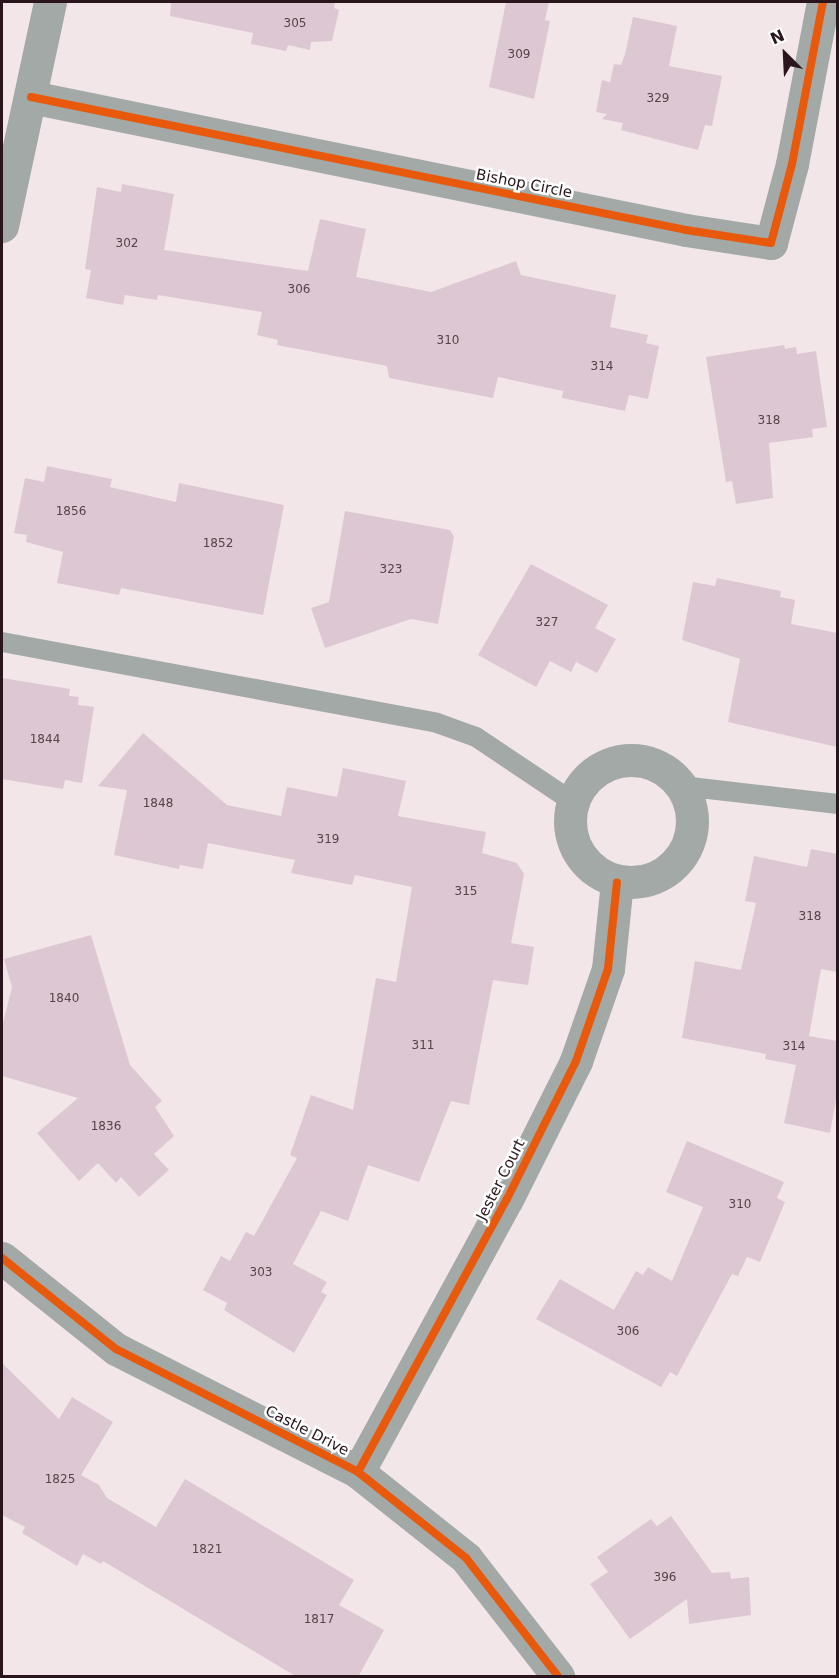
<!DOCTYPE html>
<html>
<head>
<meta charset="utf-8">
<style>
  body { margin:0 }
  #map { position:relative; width:839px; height:1678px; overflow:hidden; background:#f3e6e9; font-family:"DejaVu Sans",sans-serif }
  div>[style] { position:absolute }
  .building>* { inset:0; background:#ddc7d3 }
  .service>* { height:20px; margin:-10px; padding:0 10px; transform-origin:10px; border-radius:10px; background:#a2a9a7 }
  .minor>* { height:33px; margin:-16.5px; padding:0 16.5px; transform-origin:16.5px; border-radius:16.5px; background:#a2a9a7 }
  .minor>.ring { margin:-16.5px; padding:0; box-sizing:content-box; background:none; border:33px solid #a2a9a7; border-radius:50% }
  .cycleway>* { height:8px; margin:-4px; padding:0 4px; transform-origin:4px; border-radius:4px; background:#e8590c }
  span { translate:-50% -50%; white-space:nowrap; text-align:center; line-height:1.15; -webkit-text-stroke:5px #fff; paint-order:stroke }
  .number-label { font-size:12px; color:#564249 }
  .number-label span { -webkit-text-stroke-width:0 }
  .street-label { font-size:15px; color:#29151b }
  .frame { position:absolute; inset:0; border:3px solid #29151b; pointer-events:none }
  .north { position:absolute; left:755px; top:24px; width:60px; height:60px; -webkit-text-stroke:4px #fff; paint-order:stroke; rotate:336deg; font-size:16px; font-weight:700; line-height:24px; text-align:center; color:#29151b }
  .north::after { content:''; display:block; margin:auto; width:21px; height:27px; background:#29151b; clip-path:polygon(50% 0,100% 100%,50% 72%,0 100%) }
</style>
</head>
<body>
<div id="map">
  <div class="building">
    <i style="clip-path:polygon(171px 2px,335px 2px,334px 8px,339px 10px,332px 41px,311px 42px,310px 50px,288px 45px,286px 51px,251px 44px,253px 33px,170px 16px)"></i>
    <i style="clip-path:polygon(506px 2px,549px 2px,545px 20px,550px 21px,534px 99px,489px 87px)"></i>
    <i style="clip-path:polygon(633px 17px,677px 26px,669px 66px,722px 76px,712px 126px,705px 125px,698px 150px,621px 130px,623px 123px,602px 119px,607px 114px,596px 112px,602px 80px,610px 82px,614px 64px,621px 65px,625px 54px)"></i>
    <i style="clip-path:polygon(122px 184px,174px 194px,164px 250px,308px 271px,320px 219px,366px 229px,356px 277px,431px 292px,516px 261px,521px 275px,616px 295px,610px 327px,648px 335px,646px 343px,659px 346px,648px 399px,629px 395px,625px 411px,562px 398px,563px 391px,498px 377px,493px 398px,389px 378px,387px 366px,277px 345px,278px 340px,257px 335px,262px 312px,158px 295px,157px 300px,125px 295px,123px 305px,86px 298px,91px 270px,85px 269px,97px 187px,121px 192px)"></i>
    <i style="clip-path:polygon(784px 345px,785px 349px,796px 347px,797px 354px,816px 351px,827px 427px,812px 429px,813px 437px,769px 443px,773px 498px,736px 504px,732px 481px,726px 482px,706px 357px)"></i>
    <i style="clip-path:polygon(47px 466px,112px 479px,110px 487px,176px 502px,179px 483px,284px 505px,263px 615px,121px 588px,119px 595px,57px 583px,63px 552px,26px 542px,27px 535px,14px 533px,25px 478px,44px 482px)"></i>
    <i style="clip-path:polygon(345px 511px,450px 530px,454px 537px,438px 624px,411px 619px,325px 648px,311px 608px,329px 602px)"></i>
    <i style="clip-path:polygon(531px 564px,608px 605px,595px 628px,616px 639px,597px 673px,576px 662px,571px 672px,550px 661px,536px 687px,478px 655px)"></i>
    <i style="clip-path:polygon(717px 578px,781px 591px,780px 597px,795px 600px,791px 624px,837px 633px,837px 747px,728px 722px,740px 659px,682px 640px,693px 582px,715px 586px)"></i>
    <i style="clip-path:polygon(2px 678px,70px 689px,69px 696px,79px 697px,78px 705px,94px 707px,82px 783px,65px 780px,63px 789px,2px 779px)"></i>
    <i style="clip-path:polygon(143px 733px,227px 805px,281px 816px,287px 787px,337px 797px,343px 768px,406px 781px,398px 816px,486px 832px,482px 853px,517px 863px,524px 874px,511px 943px,534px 947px,528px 985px,493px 980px,469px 1105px,451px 1101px,419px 1182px,368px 1165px,348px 1221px,321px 1211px,293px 1264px,327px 1282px,321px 1292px,327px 1295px,294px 1353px,224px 1310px,227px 1303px,203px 1290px,221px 1256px,230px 1261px,246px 1232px,254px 1236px,297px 1158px,290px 1155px,311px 1095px,353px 1110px,376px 978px,396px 982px,412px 887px,355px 875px,352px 885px,291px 873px,295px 860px,208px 843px,203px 869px,180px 865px,179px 869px,114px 855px,127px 790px,98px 786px)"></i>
    <i style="clip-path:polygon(811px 849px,837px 854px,837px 972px,821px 969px,809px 1036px,837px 1041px,837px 1094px,830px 1133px,784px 1123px,796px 1065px,765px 1059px,766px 1054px,682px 1038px,695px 961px,741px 970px,756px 903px,745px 901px,754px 856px,807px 867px)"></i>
    <i style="clip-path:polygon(91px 935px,130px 1065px,162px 1101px,155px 1107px,174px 1136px,154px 1154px,169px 1170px,139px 1197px,121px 1177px,116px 1183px,98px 1163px,79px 1181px,37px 1133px,78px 1098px,2px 1076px,2px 1027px,12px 987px,4px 959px)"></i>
    <i style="clip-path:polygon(687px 1141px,784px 1182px,777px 1198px,785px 1202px,760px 1262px,747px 1257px,738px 1276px,732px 1274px,677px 1376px,670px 1372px,661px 1387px,536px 1319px,560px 1279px,614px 1310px,636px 1271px,643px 1275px,648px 1267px,672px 1281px,703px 1207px,666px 1192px)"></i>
    <i style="clip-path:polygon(2px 1363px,59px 1419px,72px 1397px,113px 1422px,81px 1475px,99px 1485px,107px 1498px,156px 1527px,185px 1479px,354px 1580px,339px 1605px,384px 1630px,358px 1677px,297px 1677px,103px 1561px,101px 1564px,83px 1554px,77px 1566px,22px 1533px,25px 1527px,2px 1515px)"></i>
    <i style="clip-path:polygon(671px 1516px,712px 1573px,730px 1572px,731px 1579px,749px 1577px,751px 1615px,689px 1624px,687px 1599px,630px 1639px,590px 1584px,608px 1572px,597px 1557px,651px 1519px,657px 1526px)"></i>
  </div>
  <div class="service">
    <i style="left:2px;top:642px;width:442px;rotate:10.5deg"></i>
    <i style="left:437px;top:723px;width:41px;rotate:19.7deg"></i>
    <i style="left:476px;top:737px;width:117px;rotate:33.8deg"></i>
    <i style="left:682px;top:786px;width:157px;rotate:6.6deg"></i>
  </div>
  <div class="minor">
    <i style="left:31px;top:97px;width:668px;rotate:11.48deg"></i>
    <i style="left:686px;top:230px;width:86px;rotate:8.7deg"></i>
    <i style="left:771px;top:243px;width:82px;rotate:-75.1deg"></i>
    <i style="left:792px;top:164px;width:165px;rotate:-79.2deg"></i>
    <i style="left:2px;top:226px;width:229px;rotate:-77.9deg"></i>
    <i class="ring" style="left:570px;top:760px;width:89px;height:89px"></i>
    <i style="left:2px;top:1258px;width:146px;rotate:38.6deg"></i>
    <i style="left:116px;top:1349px;width:271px;rotate:26.9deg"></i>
    <i style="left:358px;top:1472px;width:138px;rotate:38.5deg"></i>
    <i style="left:466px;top:1558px;width:150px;rotate:52.1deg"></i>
    <i style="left:358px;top:1472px;width:311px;rotate:-61.4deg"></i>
    <i style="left:507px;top:1199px;width:154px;rotate:-63.4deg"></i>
    <i style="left:576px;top:1061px;width:97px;rotate:-70.8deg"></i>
    <i style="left:608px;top:969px;width:87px;rotate:-84.1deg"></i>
  </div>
  <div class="cycleway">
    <i style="left:31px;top:97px;width:668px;rotate:11.48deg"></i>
    <i style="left:686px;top:230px;width:86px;rotate:8.7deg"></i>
    <i style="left:771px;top:243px;width:82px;rotate:-75.1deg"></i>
    <i style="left:792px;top:164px;width:165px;rotate:-79.2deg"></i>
    <i style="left:2px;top:1258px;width:146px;rotate:38.6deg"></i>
    <i style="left:116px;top:1349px;width:271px;rotate:26.9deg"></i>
    <i style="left:358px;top:1472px;width:138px;rotate:38.5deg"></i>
    <i style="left:466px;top:1558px;width:150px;rotate:52.1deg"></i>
    <i style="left:358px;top:1472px;width:311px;rotate:-61.4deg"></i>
    <i style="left:507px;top:1199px;width:154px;rotate:-63.4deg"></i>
    <i style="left:576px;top:1061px;width:97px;rotate:-70.8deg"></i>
    <i style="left:608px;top:969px;width:87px;rotate:-84.1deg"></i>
  </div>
  <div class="number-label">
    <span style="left:295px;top:24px">305</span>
    <span style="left:519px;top:55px">309</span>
    <span style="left:658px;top:99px">329</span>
    <span style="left:127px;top:244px">302</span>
    <span style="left:299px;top:290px">306</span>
    <span style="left:448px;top:341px">310</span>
    <span style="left:602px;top:367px">314</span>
    <span style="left:769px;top:421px">318</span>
    <span style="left:71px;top:512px">1856</span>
    <span style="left:218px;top:544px">1852</span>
    <span style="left:391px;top:570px">323</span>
    <span style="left:547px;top:623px">327</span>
    <span style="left:45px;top:740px">1844</span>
    <span style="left:158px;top:804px">1848</span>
    <span style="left:328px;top:840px">319</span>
    <span style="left:466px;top:892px">315</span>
    <span style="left:810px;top:917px">318</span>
    <span style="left:64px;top:999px">1840</span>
    <span style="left:423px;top:1046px">311</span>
    <span style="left:794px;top:1047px">314</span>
    <span style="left:106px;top:1127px">1836</span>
    <span style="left:740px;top:1205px">310</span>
    <span style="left:261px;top:1273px">303</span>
    <span style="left:628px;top:1332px">306</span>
    <span style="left:60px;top:1480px">1825</span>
    <span style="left:207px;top:1550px">1821</span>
    <span style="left:665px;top:1578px">396</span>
    <span style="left:319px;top:1620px">1817</span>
  </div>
  <div class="street-label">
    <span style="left:524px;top:184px;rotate:11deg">Bishop Circle</span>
    <span style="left:501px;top:1180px;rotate:-63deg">Jester Court</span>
    <span style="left:307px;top:1431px;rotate:27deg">Castle Drive</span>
  </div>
  <div class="frame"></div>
  <div class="north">N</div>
</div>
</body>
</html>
